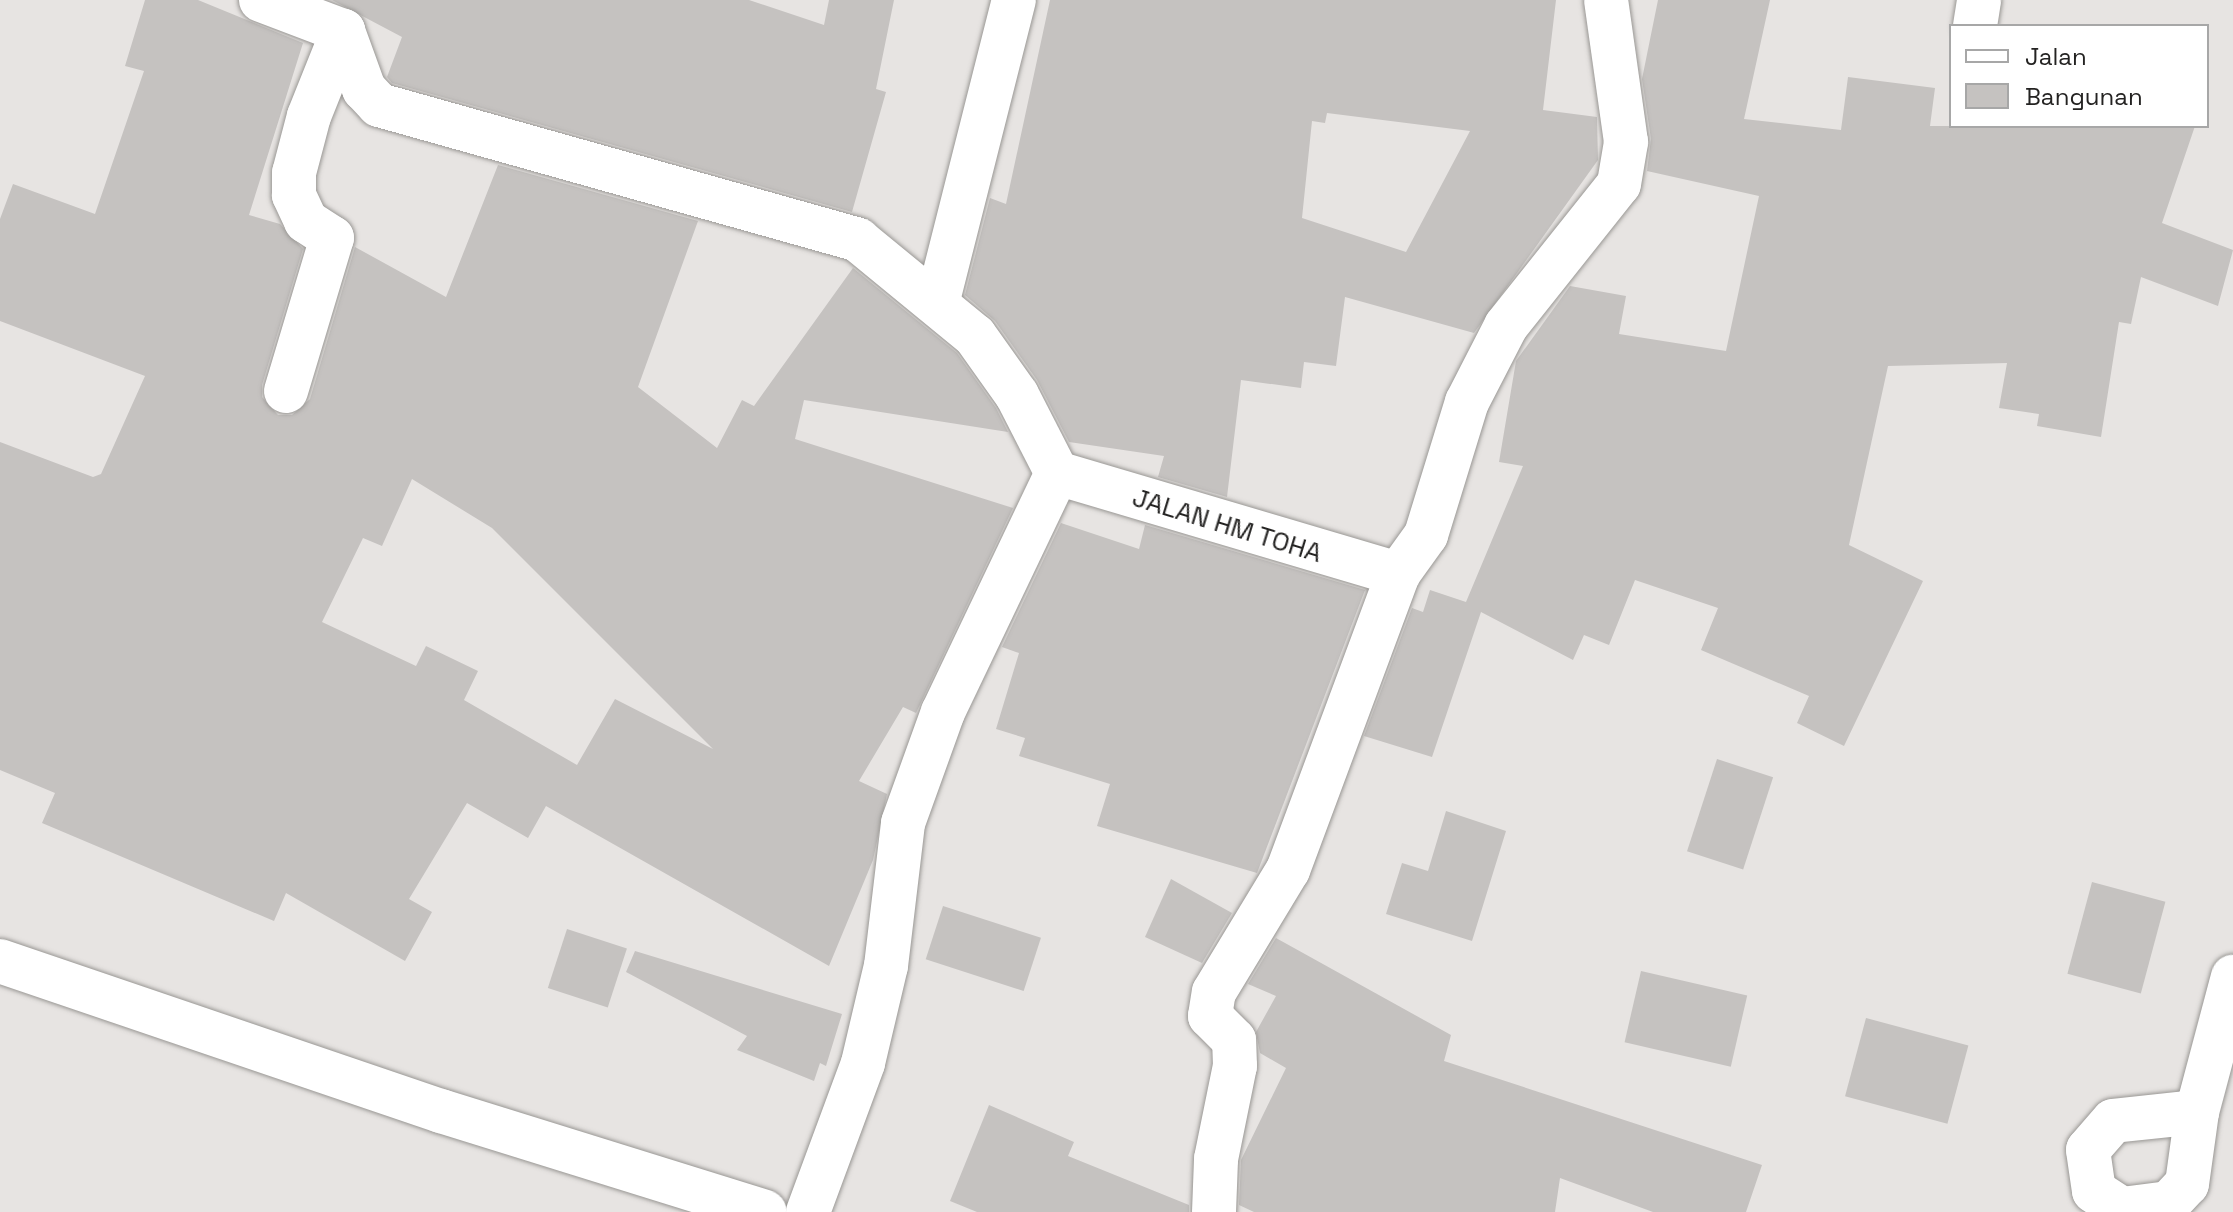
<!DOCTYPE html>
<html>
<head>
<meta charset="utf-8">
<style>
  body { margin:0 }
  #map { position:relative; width:2233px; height:1212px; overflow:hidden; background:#e7e4e2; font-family:"Space Grotesk",sans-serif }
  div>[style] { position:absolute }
  .building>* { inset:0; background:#c5c2c0; transform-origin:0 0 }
  .roads { filter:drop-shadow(0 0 2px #999794) drop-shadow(0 0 2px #999794) }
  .minor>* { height:44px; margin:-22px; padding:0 22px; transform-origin:22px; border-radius:22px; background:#fff }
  span { translate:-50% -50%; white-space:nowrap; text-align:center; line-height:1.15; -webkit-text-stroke:6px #fff; paint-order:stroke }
  .street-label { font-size:26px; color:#242322 }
  .legend { position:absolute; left:1949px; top:24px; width:260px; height:104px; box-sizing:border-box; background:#fff; border:2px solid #a7a7a7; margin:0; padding:10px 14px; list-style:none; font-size:24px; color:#242322 }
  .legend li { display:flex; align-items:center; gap:16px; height:40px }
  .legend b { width:40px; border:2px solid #a7a7a7 }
</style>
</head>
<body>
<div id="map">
  <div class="building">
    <i style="clip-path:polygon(evenodd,145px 0,198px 0,303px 43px,249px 215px,280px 224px,303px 249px,262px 385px,262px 397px,278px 415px,292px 415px,310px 399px,355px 247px,446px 297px,498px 165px,698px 221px,638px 387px,717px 448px,742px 400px,754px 406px,853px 268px,957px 353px,996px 408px,1008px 432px,804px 400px,795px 439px,1013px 508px,916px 713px,903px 707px,859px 781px,887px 794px,873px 860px,829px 966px,546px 806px,528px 838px,467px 803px,409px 899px,432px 912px,405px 961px,286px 893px,274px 921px,42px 823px,55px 793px,0 770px,0 442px,93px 477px,101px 474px,145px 376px,0 321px,0 219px,13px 184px,95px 214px,144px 71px,125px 66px,145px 0,412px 479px,492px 528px,713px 749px,615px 699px,577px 765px,464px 700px,478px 671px,426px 646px,416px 666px,322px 622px,363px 538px,382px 546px,412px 479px)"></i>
    <i style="clip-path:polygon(332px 0,749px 0,824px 25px,829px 0,894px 0,876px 89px,886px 92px,852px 212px,392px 83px,387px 77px,402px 37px)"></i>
    <i style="clip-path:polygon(evenodd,1050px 0,1556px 0,1543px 110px,1597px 117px,1598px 160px,1474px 333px,1345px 297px,1336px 366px,1304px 362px,1301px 388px,1241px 380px,1227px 497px,1158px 477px,1164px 456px,1069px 442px,1037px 380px,995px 321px,965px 295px,990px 198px,1006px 204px,1050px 0,1327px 113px,1470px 131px,1406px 252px,1302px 218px,1312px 121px,1325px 123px,1327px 113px)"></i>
    <i style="clip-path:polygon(1658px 0,1770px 0,1744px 119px,1841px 130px,1848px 77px,1935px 88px,1930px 126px,2195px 126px,2162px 223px,2233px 250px,2218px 306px,2141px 277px,2131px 324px,2119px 322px,2101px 437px,2037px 426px,2039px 414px,1999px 408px,2007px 363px,1888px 366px,1849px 545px,1923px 581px,1844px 746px,1797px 723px,1809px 696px,1701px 650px,1718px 608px,1635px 580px,1609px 645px,1584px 635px,1573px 660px,1481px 612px,1432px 757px,1364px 736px,1412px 608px,1423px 612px,1430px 590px,1466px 602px,1523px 466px,1499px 462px,1516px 361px,1570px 286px,1626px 296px,1619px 334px,1726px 351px,1759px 196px,1647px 171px,1651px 139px,1642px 79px)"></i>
    <i style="clip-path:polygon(1061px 523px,1139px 549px,1145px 525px,1365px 590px,1257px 873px,1097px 826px,1110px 784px,1019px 756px,1025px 738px,996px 729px,1019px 653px,1002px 647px)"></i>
    <i style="left:1717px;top:759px;width:59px;height:97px;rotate:18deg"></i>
    <i style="clip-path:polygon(1446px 811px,1506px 831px,1472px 941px,1386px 914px,1402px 863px,1428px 871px)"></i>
    <i style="clip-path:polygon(1171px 879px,1232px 913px,1202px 963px,1145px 937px)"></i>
    <i style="left:2092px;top:882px;width:76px;height:95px;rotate:15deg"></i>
    <i style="left:943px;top:906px;width:103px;height:56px;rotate:18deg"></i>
    <i style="left:567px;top:929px;width:63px;height:62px;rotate:18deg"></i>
    <i style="clip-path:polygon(1276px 938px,1451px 1035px,1444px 1061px,1762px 1165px,1746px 1212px,1653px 1212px,1560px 1178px,1555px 1212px,1254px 1212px,1239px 1205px,1241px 1160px,1286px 1068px,1260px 1053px,1256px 1032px,1276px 996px,1248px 984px)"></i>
    <i style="clip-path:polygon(635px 951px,842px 1014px,826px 1066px,820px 1063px,814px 1081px,737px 1050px,747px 1036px,626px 972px)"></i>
    <i style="left:1641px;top:971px;width:109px;height:73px;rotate:13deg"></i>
    <i style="left:1866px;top:1018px;width:106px;height:81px;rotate:15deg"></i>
    <i style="clip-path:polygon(989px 1105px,1074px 1142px,1068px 1156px,1189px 1205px,1189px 1212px,977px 1212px,950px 1201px)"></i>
  </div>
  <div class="roads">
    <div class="minor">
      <i style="left:261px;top:0;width:88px;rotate:20.7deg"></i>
      <i style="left:343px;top:31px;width:62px;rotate:70.1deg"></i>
      <i style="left:364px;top:89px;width:22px;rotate:47deg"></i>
      <i style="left:379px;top:105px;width:498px;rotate:15.7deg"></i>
      <i style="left:858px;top:240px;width:151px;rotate:39.4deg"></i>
      <i style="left:975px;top:336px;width:72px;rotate:54.6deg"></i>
      <i style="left:1017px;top:395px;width:88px;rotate:62.9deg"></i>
      <i style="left:1975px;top:26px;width:26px;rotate:-81deg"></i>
      <i style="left:938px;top:300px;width:309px;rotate:-75.8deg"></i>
      <i style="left:286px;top:391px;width:160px;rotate:-73.3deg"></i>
      <i style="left:332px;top:238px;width:31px;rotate:-147deg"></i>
      <i style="left:306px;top:221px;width:29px;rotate:-115deg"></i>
      <i style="left:294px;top:195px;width:22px;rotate:-90deg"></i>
      <i style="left:294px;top:173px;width:59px;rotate:-75.3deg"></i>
      <i style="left:309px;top:116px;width:92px;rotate:-68.2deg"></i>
      <i style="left:1057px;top:473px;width:356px;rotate:16.5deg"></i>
      <i style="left:0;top:961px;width:466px;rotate:18.8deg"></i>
      <i style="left:441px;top:1111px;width:339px;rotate:17.3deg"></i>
      <i style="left:2197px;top:1112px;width:84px;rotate:173.9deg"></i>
      <i style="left:2113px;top:1121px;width:38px;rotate:131deg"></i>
      <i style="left:2088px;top:1150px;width:41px;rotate:81.7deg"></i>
      <i style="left:2094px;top:1191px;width:33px;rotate:33deg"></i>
      <i style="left:2122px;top:1209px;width:47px;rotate:-7.3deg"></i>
      <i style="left:2169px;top:1203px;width:26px;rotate:-47deg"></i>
      <i style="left:2187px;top:1184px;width:73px;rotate:-82.1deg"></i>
      <i style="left:2197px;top:1112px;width:140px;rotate:-75.1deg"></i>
      <i style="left:808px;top:1212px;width:159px;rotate:-69.7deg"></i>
      <i style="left:863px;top:1063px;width:100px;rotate:-76.7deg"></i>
      <i style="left:886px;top:966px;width:144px;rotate:-83.2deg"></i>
      <i style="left:903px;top:823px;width:118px;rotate:-70.2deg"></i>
      <i style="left:943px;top:712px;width:265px;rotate:-64.5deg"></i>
      <i style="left:1214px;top:1212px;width:53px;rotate:-87.8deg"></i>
      <i style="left:1216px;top:1159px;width:95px;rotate:-78.5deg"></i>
      <i style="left:1235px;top:1066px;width:26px;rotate:-92deg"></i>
      <i style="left:1234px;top:1040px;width:34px;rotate:-135deg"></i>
      <i style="left:1210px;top:1016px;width:24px;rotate:-81deg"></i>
      <i style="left:1214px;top:992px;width:143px;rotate:-58.8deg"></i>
      <i style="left:1288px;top:870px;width:316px;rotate:-69.6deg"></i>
      <i style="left:1398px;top:574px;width:48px;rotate:-54.3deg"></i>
      <i style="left:1426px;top:535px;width:139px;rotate:-72.9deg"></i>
      <i style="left:1467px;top:402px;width:85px;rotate:-62.8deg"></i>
      <i style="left:1506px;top:326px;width:181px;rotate:-51.5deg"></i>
      <i style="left:1619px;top:184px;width:43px;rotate:-80.5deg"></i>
      <i style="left:1626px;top:142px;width:143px;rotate:-98deg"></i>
    </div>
  </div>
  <div class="street-label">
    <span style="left:1227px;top:526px;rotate:17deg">JALAN HM TOHA</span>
  </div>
  <ul class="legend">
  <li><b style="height:10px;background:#fff"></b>Jalan</li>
  <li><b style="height:22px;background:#c5c2c0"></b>Bangunan</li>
  </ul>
</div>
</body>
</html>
